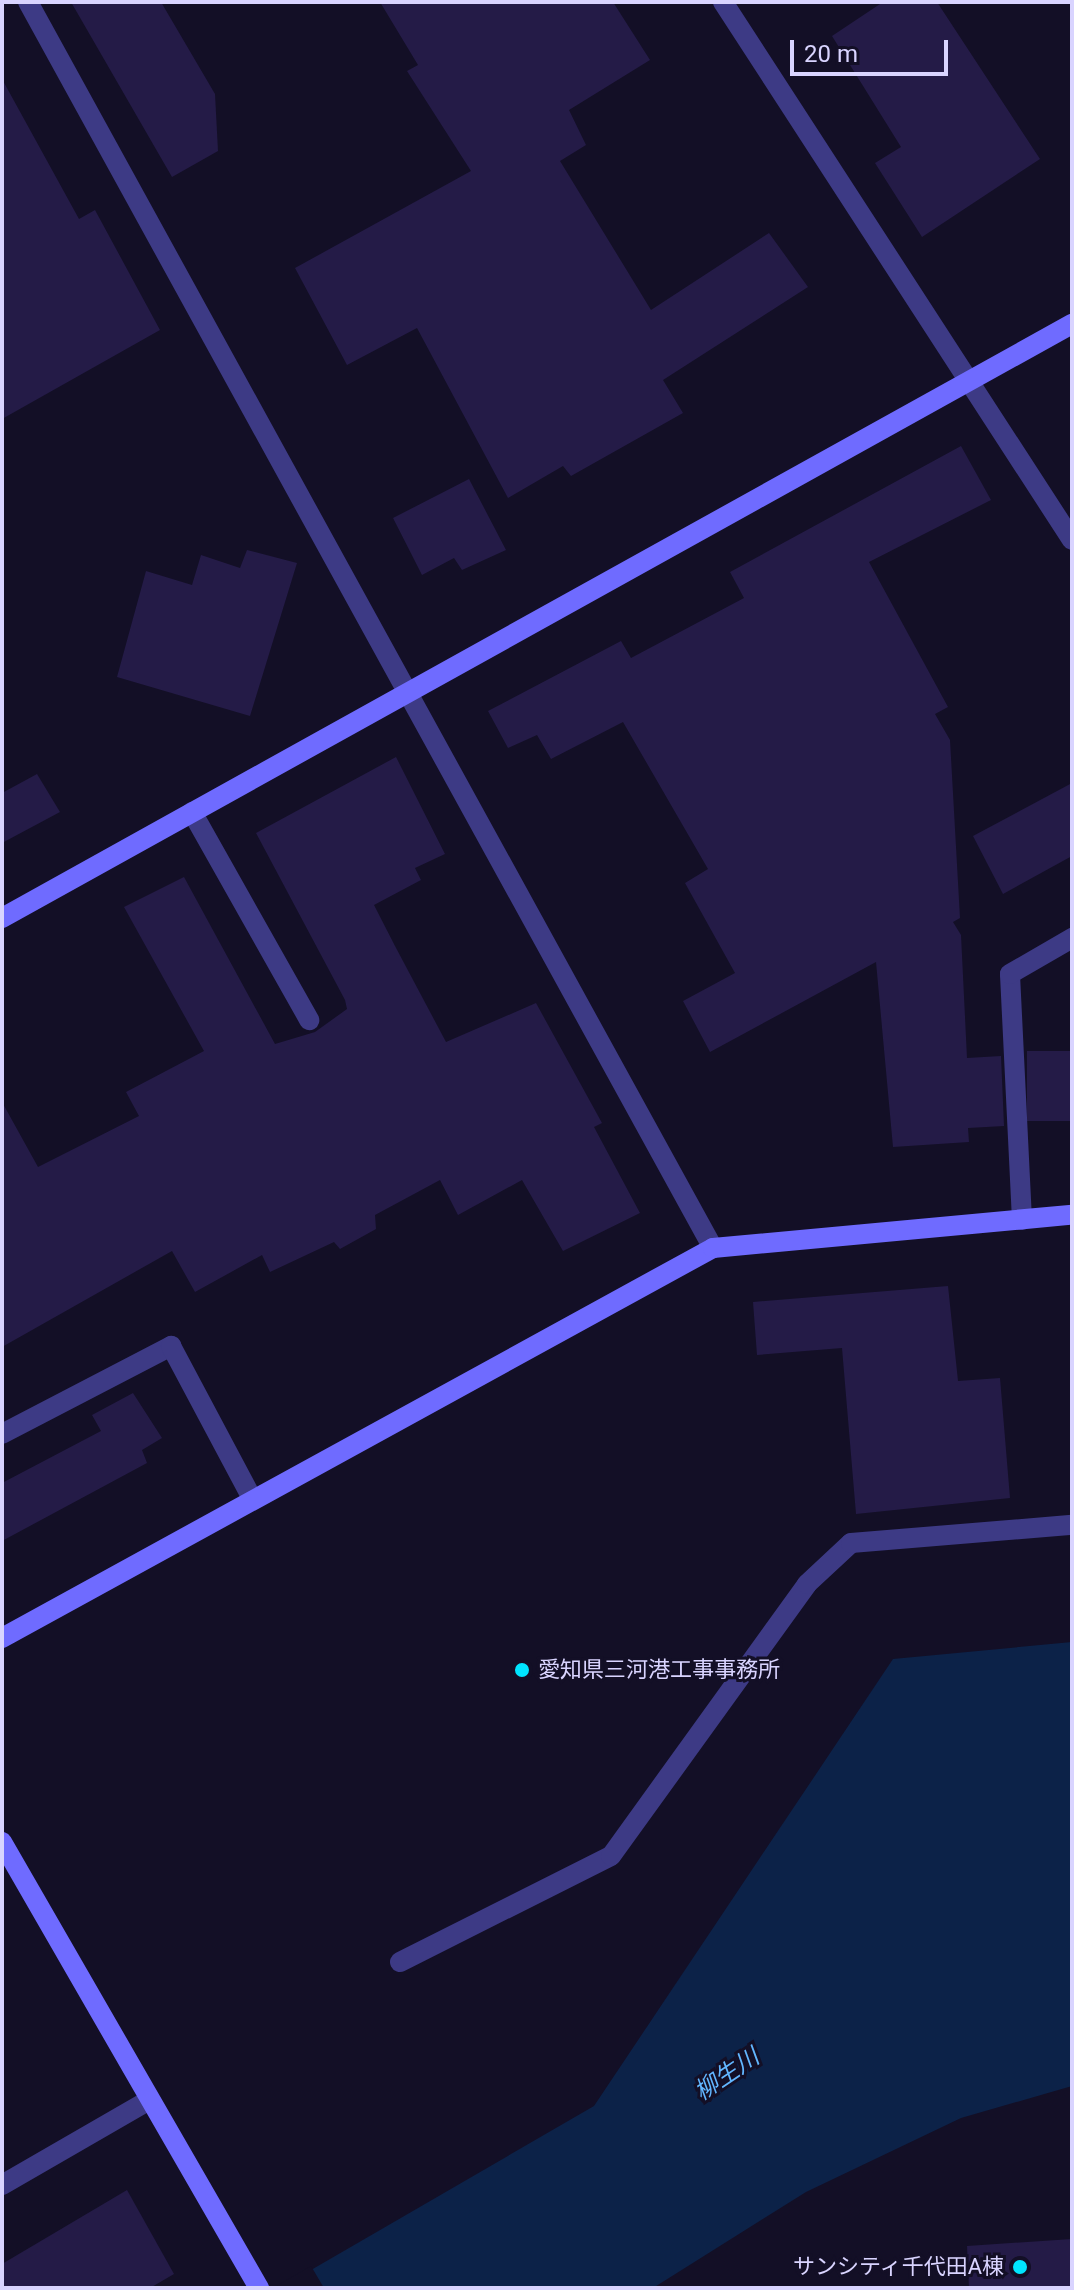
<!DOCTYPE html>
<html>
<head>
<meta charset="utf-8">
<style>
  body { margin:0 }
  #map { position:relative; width:1074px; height:2290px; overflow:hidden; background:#130f26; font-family:Roboto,"Noto Sans JP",sans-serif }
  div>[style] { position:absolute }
  .water>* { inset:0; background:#0c2248 }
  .pier>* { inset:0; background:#130f26 }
  .building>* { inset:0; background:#241b47; transform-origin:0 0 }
  .lane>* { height:20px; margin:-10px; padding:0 10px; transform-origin:10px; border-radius:10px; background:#3d3a85 }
  .street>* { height:20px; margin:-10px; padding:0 10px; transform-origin:10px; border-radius:10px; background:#3d3a85 }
  .secondary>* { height:20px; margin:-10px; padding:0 10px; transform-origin:10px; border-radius:10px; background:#6f6bff }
  .dots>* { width:22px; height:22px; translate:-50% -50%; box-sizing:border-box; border:4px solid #130f26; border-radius:50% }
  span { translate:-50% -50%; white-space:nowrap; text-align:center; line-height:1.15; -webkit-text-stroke:6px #130f26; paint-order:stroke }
  .poi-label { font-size:22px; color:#d9d4ff }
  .left { translate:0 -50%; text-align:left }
  .right { translate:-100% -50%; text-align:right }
  .water-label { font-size:24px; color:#62b6ff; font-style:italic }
  .frame { position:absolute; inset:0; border:4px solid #d9d4ff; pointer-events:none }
  .scale { position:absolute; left:790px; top:40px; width:158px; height:36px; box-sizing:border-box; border:4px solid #d9d4ff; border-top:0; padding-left:10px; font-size:24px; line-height:28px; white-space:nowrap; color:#d9d4ff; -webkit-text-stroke:6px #130f26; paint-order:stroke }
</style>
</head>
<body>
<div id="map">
  <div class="water">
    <i style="clip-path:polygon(1072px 1642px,1072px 2086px,961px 2118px,806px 2192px,653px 2288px,280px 2288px,594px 2106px,893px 1659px)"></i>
  </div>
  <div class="pier">
    <i style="clip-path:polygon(311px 2266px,324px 2288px,276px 2288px,278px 2285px)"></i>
  </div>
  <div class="building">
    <i style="clip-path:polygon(71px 2px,161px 2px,215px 94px,218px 151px,172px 177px)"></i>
    <i style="clip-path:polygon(380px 2px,613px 2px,650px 60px,569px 110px,586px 145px,560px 161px,651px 310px,769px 233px,808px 287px,663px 380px,683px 413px,571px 476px,563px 466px,508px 498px,417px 328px,347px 365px,295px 268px,471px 171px,407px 71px,418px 65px)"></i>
    <i style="clip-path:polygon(883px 2px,937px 2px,1040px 159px,922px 237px,875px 163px,901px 147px,832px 36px)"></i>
    <i style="clip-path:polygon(2px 79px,79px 219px,95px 210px,160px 330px,2px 419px)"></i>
    <i style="clip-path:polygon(961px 446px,991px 500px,869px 562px,948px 707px,935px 714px,950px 740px,960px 918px,953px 922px,961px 935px,967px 1058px,1001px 1056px,1004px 1126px,968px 1128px,969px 1142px,893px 1147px,876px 962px,710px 1052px,683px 1001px,735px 973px,685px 883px,708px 869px,623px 722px,551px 759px,537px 735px,508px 748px,488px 711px,621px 641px,631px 658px,744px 598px,730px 572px)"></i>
    <i style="clip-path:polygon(469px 479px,506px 550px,462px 570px,454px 558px,422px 575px,393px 518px)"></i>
    <i style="clip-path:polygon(247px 550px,297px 563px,250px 716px,117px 677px,146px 571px,192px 585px,201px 555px,240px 568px)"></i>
    <i style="clip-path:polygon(396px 757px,445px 854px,415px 868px,421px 880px,374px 905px,395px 946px,446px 1042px,536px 1003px,602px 1123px,594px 1127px,640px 1213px,563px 1251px,522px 1180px,458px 1215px,440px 1180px,375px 1215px,376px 1229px,340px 1249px,334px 1242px,270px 1272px,262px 1255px,195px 1292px,172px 1251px,2px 1347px,2px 1102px,38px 1167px,139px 1116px,126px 1092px,204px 1051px,124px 907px,184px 877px,275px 1044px,315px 1032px,347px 1009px,345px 1000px,256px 833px)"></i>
    <i style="clip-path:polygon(37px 774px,60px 812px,2px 843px,2px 793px)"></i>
    <i style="clip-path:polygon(1072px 783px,1072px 856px,1003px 894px,973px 836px)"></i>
    <i style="left:1072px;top:1051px;width:70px;height:45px;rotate:90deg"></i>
    <i style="clip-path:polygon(948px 1286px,958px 1381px,1000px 1378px,1010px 1498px,856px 1514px,842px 1348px,757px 1355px,753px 1302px)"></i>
    <i style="clip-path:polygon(133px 1393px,162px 1438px,142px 1450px,147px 1463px,2px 1541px,2px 1483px,101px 1431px,92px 1415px)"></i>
    <i style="clip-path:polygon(127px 2190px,174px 2274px,150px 2288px,2px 2288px,2px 2264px)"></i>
    <i style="clip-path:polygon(1072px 2239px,1072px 2288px,969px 2288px,967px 2246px)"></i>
  </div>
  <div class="lane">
    <i style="left:400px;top:1962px;width:236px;rotate:-26.7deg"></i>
    <i style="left:611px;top:1856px;width:335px;rotate:-54.2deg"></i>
    <i style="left:807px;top:1584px;width:60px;rotate:-43deg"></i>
    <i style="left:851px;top:1543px;width:222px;rotate:-4.7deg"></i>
  </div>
  <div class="street">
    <i style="left:28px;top:2px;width:1422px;rotate:61.2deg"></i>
    <i style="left:723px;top:2px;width:641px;rotate:57.03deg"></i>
    <i style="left:192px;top:812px;width:239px;rotate:60.6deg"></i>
    <i style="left:1022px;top:1220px;width:246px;rotate:-92.8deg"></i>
    <i style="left:1010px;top:974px;width:72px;rotate:-30.1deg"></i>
    <i style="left:2px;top:1434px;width:191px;rotate:-27.5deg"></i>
    <i style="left:171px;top:1346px;width:174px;rotate:62deg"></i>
    <i style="left:2px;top:2185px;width:166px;rotate:-30deg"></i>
  </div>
  <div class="secondary">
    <i style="left:2px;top:918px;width:1224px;rotate:-29.04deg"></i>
    <i style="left:2px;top:1638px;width:811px;rotate:-28.75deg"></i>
    <i style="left:713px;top:1248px;width:361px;rotate:-5.3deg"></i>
    <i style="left:2px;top:1842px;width:515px;rotate:60.05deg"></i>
  </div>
  <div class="dots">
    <i style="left:522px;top:1670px;background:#00e5ff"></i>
    <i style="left:1020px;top:2267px;background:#00e5ff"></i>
  </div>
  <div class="poi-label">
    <span class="left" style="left:538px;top:1670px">愛知県三河港工事事務所</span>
    <span class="right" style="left:1004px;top:2267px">サンシティ千代田A棟</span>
  </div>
  <div class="water-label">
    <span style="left:727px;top:2075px;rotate:-34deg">柳生川</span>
  </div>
  <div class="frame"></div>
  <div class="scale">20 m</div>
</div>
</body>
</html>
